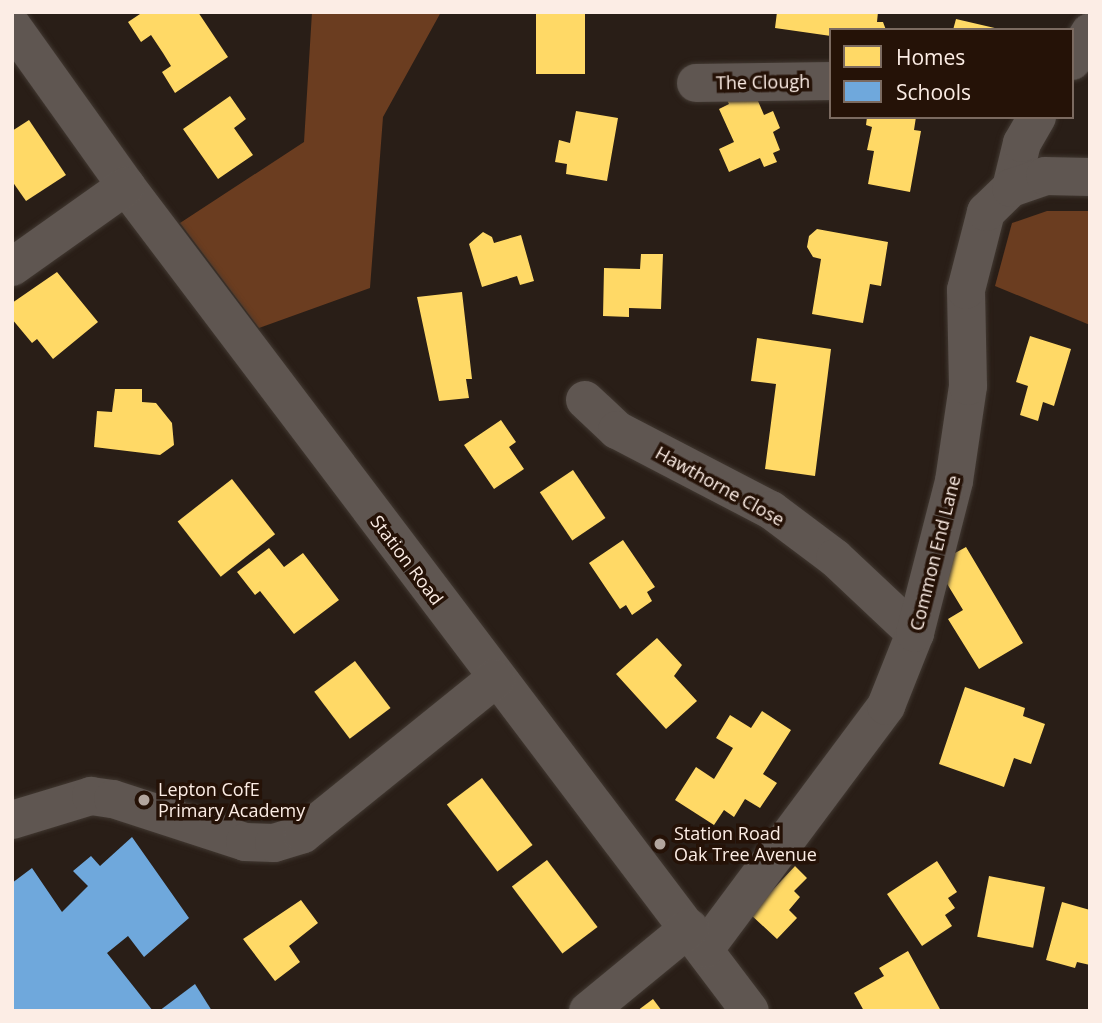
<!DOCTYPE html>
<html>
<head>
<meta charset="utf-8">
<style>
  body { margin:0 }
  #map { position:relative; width:1102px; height:1023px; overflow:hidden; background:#291e17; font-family:"Open Sans",sans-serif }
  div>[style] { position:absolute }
  .forest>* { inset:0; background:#6b3d20 }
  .homes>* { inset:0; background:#ffd966; transform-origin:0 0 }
  .schools>* { inset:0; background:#6fa8dc }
  .roads { filter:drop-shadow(0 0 2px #413831) drop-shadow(0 0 2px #413831) }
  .minor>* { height:38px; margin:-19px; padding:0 19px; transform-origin:19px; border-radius:19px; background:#5f5651 }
  .dots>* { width:19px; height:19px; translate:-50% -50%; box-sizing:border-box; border:4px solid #251207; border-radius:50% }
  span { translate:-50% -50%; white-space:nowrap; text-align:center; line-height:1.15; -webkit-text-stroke:7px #251207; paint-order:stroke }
  .street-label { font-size:18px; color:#fcede5 }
  .poi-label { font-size:18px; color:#fcede5 }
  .left { translate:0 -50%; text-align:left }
  .frame { position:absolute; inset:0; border:14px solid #fcede5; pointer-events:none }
  .legend { position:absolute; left:829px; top:28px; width:245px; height:91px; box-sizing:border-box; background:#251207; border:2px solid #7b6a60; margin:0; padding:9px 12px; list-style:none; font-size:21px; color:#fcede5 }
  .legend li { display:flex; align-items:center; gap:14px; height:35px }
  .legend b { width:35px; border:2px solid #7b6a60 }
</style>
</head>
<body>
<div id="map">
  <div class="forest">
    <i style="clip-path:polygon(312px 12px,441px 12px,383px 117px,370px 288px,259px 328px,180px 223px,304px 142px)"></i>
    <i style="clip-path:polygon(1047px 211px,1090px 211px,1090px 325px,995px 286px,1012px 223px)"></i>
  </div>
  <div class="homes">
    <i style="clip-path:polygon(143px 12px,198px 12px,228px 57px,175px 93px,162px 72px,171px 66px,163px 53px,151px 35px,141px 42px,128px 22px)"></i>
    <i style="left:536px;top:12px;width:49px;height:62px"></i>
    <i style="clip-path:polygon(777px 12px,878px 12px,877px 22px,883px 22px,886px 30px,831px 30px,831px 36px,775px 28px)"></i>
    <i style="clip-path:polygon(956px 19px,999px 29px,999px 30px,953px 30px)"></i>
    <i style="clip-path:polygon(755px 94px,764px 115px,773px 111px,780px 128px,773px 132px,780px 150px,773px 153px,777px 162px,764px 167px,760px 158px,729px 172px,719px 149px,734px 142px,719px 109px,729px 104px,727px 100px)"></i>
    <i style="clip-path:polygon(230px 96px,246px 119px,234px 128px,253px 155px,218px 179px,183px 129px)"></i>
    <i style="clip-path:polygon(576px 111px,618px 118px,607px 181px,566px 174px,567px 164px,555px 162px,559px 140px,570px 143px)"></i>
    <i style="clip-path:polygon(867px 117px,916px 117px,914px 130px,921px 131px,910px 192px,868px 184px,874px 151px,867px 150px,872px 127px,866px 125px)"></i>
    <i style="clip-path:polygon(29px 120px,66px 175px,26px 201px,12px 181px,12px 131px)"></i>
    <i style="clip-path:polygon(817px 229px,888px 242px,881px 286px,870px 284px,863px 323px,812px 314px,821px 259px,813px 257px,807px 247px,809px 236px)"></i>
    <i style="clip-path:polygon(483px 232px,492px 237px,494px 243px,521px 235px,534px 281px,520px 285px,517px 276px,482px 287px,469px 244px)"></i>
    <i style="clip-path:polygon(641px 254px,663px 254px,661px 309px,629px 308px,629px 317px,603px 316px,604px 268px,640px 269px)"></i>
    <i style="clip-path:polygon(57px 272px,98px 322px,53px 359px,37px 339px,32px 343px,12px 319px,12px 303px)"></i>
    <i style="clip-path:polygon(462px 292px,472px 379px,466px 379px,469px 398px,439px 401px,417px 297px)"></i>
    <i style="clip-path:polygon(1030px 336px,1071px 349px,1054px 406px,1043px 402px,1038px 421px,1020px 415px,1028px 386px,1016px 382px)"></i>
    <i style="clip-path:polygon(757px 338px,831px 349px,815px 476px,765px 469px,776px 384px,751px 381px)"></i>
    <i style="clip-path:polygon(115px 389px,142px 389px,142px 402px,156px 403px,172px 423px,174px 445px,160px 455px,94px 447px,97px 411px,112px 412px)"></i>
    <i style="clip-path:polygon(501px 420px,516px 442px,509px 447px,524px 469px,494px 489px,464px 445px)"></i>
    <i style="left:573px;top:470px;width:58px;height:40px;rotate:56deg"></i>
    <i style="left:232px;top:479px;width:70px;height:69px;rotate:52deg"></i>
    <i style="clip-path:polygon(623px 540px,655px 587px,647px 592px,652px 601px,632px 615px,626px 605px,620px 609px,589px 563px)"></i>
    <i style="clip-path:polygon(966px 547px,1023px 643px,979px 669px,948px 619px,963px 610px,935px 564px)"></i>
    <i style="clip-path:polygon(269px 548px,284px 567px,303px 553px,339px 600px,294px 634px,260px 591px,255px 595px,237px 572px)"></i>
    <i style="clip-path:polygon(657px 638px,682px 665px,674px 676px,697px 701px,666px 729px,616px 674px)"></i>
    <i style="left:355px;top:661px;width:59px;height:51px;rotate:53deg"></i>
    <i style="clip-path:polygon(965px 687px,1025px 708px,1023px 716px,1045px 724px,1031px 764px,1014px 758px,1004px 787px,939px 764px)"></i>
    <i style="clip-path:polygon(762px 711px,791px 730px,763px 774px,777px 783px,760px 808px,745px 799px,734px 817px,724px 810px,714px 825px,675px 800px,696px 767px,714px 779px,733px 748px,716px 738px,730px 715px,751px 728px)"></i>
    <i style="left:482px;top:778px;width:84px;height:44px;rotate:53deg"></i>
    <i style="left:547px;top:860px;width:84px;height:44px;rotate:53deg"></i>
    <i style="clip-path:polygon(937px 861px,957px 892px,948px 898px,955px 908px,945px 915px,952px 926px,922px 946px,887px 894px)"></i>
    <i style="clip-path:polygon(795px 866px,807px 878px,794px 891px,800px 897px,789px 910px,797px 918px,777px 939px,750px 914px)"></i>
    <i style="left:989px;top:876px;width:57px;height:62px;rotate:11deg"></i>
    <i style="clip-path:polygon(301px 900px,318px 923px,289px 946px,300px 962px,275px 981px,243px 939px)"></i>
    <i style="clip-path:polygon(1062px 902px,1090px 910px,1090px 965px,1077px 962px,1075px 968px,1046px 960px)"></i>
    <i style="clip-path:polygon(908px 951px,941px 1011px,864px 1011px,854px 993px,884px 976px,879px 968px)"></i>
    <i style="clip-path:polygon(653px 999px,662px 1011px,637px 1011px)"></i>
  </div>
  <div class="schools">
    <i style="clip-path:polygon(132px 837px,189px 918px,144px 957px,128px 936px,107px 953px,153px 1011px,12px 1011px,12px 883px,32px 868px,62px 912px,88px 886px,73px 871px,91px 856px,100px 866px)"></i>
    <i style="clip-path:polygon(195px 984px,212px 1011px,159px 1011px)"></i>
  </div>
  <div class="roads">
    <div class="minor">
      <i style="left:12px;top:26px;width:196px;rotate:54.5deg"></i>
      <i style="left:126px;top:186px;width:1034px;rotate:52.9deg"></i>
      <i style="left:1072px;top:61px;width:34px;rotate:-58deg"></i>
      <i style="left:696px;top:83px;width:135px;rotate:-0.8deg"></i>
      <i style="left:1011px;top:188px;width:46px;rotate:-76.3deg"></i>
      <i style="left:1022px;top:143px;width:30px;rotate:-60deg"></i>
      <i style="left:12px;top:267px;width:140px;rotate:-35.4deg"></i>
      <i style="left:585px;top:400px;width:44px;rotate:43.2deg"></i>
      <i style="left:617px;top:430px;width:174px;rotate:27.5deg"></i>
      <i style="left:771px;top:510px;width:80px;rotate:36.9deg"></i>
      <i style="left:835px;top:558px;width:110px;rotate:43.2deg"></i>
      <i style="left:12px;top:820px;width:83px;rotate:-16.9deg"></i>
      <i style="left:91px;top:796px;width:22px;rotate:8deg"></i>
      <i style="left:113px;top:799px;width:139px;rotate:18deg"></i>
      <i style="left:245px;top:842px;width:29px;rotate:2deg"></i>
      <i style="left:274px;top:843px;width:30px;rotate:-17deg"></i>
      <i style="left:303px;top:834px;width:248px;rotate:-38.9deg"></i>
      <i style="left:705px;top:949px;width:303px;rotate:-53.3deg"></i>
      <i style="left:886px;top:706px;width:79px;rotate:-68.3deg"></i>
      <i style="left:915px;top:633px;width:157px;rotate:-75.6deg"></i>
      <i style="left:954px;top:481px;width:96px;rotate:-81.6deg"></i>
      <i style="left:968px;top:386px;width:96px;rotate:-91.2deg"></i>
      <i style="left:966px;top:290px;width:81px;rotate:-75.6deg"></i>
      <i style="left:986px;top:212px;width:35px;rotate:-44deg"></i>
      <i style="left:1011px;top:188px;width:36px;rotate:-19deg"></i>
      <i style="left:1045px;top:176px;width:45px;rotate:1.3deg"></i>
      <i style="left:588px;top:1011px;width:131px;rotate:-39.4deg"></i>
    </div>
  </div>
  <div class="dots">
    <i style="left:144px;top:800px;background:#b2a59d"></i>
    <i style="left:660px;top:844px;background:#b2a59d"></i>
  </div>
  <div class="street-label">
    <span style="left:763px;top:82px;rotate:-1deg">The Clough</span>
    <span style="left:720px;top:486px;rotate:29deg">Hawthorne Close</span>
    <span style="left:935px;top:553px;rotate:-76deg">Common End Lane</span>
    <span style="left:407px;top:560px;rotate:53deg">Station Road</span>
  </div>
  <div class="poi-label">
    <span class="left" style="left:158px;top:800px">Lepton CofE<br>Primary Academy</span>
    <span class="left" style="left:674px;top:844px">Station Road<br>Oak Tree Avenue</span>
  </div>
  <div class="frame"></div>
  <ul class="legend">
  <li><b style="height:19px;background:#ffd966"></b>Homes</li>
  <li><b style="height:19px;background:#6fa8dc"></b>Schools</li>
  </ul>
</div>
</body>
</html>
